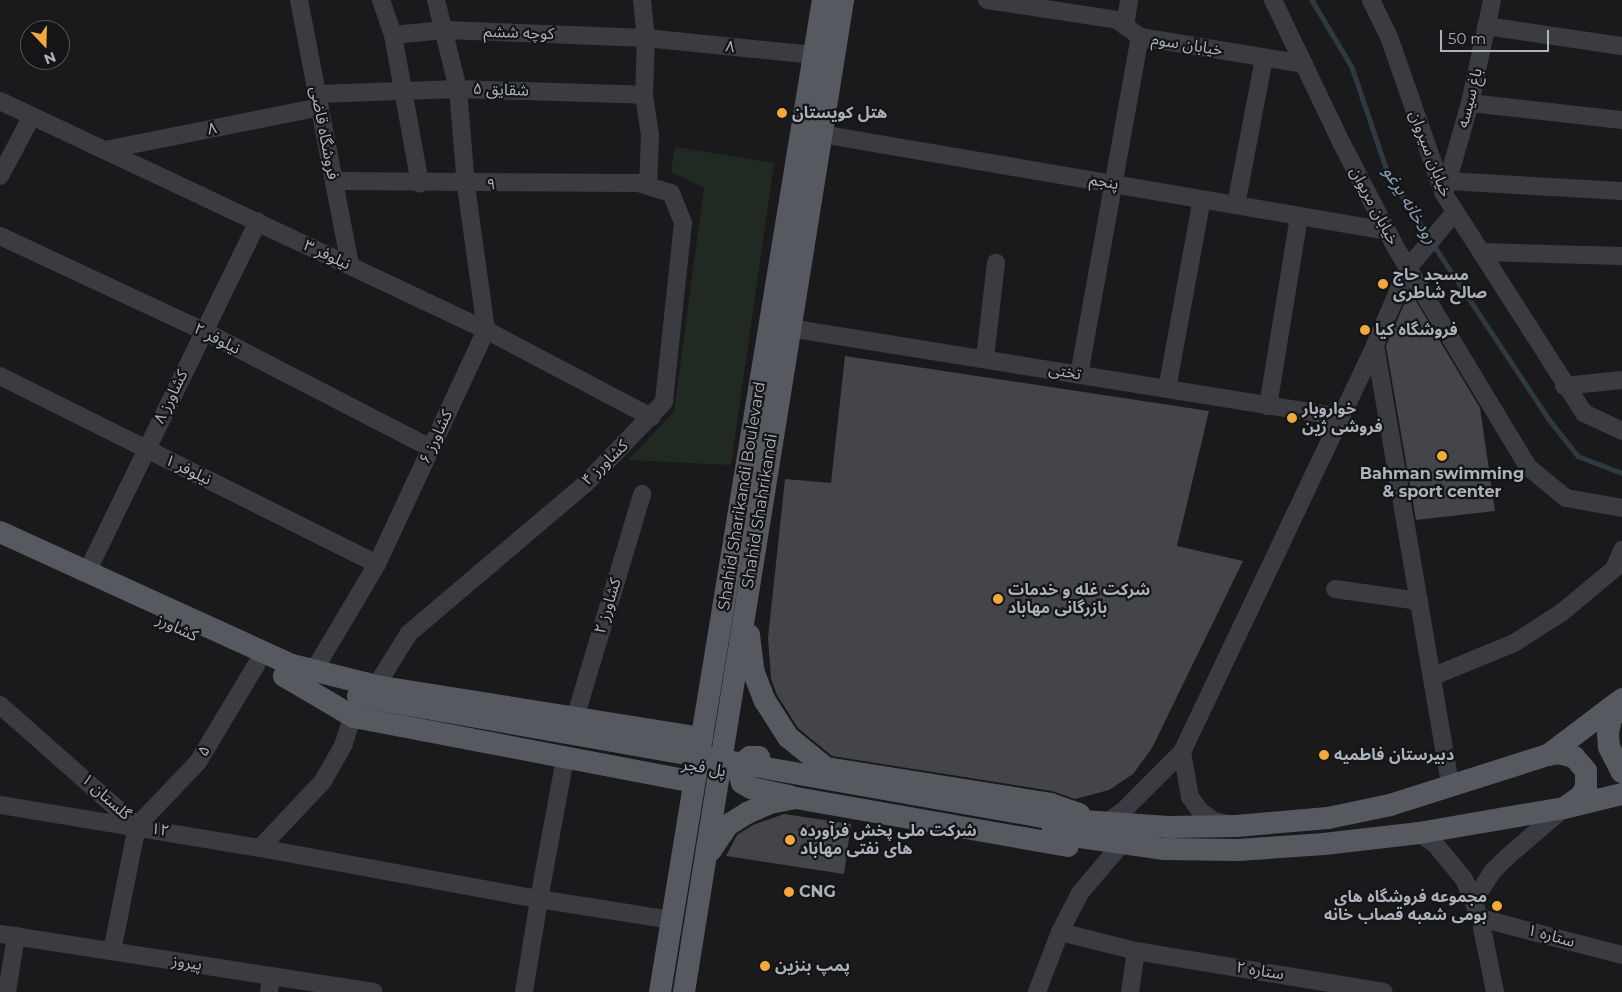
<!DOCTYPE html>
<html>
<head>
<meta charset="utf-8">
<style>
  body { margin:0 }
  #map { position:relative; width:1622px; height:992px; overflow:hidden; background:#1a1a1c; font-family:Montserrat,"Noto Sans Arabic",sans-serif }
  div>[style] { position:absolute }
  .green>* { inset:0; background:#212a22 }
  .stream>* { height:4.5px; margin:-2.25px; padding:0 2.25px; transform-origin:2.25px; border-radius:2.25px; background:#2f3a40 }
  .building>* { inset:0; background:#444549 }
  .minor>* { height:18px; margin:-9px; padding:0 9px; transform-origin:9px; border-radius:9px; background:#3b3c41 }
  .major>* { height:22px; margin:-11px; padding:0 11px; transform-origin:11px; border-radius:11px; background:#575960 }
  .major-bridge>* { height:22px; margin:-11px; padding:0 11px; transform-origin:11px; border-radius:11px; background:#575960 }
  .dots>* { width:14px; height:14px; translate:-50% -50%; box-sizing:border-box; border:2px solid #151517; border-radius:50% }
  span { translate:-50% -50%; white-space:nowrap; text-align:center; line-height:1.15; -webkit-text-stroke:4.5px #151517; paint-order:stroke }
  .street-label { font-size:16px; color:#acb2bb }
  .poi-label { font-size:16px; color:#acb2bb; font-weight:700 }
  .left { translate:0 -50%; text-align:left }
  .right { translate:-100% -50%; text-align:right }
  .water-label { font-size:18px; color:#84a2b6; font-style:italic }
  .north { position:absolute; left:20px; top:20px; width:50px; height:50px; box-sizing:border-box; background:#151517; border:1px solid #515459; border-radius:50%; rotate:159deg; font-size:14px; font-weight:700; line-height:20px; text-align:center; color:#acb2bb }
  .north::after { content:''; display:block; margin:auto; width:18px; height:22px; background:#f2a93c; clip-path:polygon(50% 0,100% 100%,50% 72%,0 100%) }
  .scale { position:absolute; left:1440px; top:30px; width:109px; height:22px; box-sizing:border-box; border:2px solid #acb2bb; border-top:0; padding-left:6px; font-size:15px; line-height:18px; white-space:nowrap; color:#acb2bb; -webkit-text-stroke:4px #151517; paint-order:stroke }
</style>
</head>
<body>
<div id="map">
  <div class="green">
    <i style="clip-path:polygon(675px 147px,774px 163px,731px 465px,628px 460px,674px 412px,704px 188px,671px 172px)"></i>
  </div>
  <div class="stream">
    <i style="left:1312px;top:0;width:78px;rotate:59.2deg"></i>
    <i style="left:1352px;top:67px;width:115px;rotate:71.3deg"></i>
    <i style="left:1389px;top:176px;width:73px;rotate:56.7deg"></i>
    <i style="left:1433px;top:244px;width:209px;rotate:56.5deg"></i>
    <i style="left:1548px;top:418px;width:48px;rotate:51.7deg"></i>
    <i style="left:1578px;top:456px;width:47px;rotate:21.1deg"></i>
  </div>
  <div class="building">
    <i style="clip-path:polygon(1410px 291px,1480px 408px,1495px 511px,1416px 520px,1386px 346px)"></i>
    <i style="clip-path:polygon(845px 356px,1209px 411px,1177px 546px,1243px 561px,1152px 748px,1133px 774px,1109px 790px,1075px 799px,1052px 791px,832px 756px,798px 728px,777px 695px,771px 679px,768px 638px,785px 479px,831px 483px)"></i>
    <i style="clip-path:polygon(784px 814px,851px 824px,844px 874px,726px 856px,737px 835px,753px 825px)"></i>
  </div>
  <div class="minor">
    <i style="left:299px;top:0;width:271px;rotate:79.1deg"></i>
    <i style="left:381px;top:0;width:37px;rotate:71deg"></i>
    <i style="left:393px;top:35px;width:151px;rotate:79.7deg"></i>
    <i style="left:642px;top:0;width:38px;rotate:84deg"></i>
    <i style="left:646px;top:38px;width:57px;rotate:92deg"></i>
    <i style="left:987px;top:0;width:132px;rotate:8.7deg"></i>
    <i style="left:1117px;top:20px;width:29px;rotate:36deg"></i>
    <i style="left:1140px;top:37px;width:166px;rotate:9.3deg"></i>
    <i style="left:1273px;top:0;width:157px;rotate:64.4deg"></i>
    <i style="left:1341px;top:142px;width:119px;rotate:62.6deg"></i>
    <i style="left:1396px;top:248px;width:256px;rotate:58.9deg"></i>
    <i style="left:1528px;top:467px;width:49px;rotate:39.2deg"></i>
    <i style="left:1566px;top:498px;width:57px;rotate:10.1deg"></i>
    <i style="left:1371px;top:0;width:41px;rotate:64.1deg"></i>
    <i style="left:1389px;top:37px;width:166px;rotate:70.7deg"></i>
    <i style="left:1444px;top:194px;width:260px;rotate:57.4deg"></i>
    <i style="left:1584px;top:413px;width:42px;rotate:25.3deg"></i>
    <i style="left:1125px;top:26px;width:26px;rotate:-81deg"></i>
    <i style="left:1486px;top:26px;width:137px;rotate:8.4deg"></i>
    <i style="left:393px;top:35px;width:52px;rotate:-5.5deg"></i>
    <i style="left:445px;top:30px;width:201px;rotate:2.3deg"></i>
    <i style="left:646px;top:38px;width:169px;rotate:5.8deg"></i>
    <i style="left:317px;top:94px;width:141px;rotate:-2deg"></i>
    <i style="left:458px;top:89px;width:186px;rotate:1.8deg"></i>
    <i style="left:644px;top:95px;width:40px;rotate:81.5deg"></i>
    <i style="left:650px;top:135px;width:51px;rotate:92.2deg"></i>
    <i style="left:0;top:101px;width:537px;rotate:25.23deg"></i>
    <i style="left:486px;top:330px;width:187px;rotate:27.8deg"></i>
    <i style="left:1470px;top:103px;width:153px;rotate:6.4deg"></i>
    <i style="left:821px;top:134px;width:574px;rotate:9.72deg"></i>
    <i style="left:105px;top:150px;width:219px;rotate:-11.3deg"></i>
    <i style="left:0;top:176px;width:68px;rotate:-61.9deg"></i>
    <i style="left:334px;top:181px;width:304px;rotate:0.4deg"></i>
    <i style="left:638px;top:183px;width:34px;rotate:17deg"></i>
    <i style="left:671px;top:193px;width:32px;rotate:68deg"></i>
    <i style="left:683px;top:223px;width:180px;rotate:96.1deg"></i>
    <i style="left:664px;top:402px;width:114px;rotate:133.9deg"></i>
    <i style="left:585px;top:484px;width:231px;rotate:139.7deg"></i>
    <i style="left:409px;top:633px;width:62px;rotate:121.9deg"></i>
    <i style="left:1447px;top:181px;width:175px;rotate:3.3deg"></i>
    <i style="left:1444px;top:194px;width:95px;rotate:-74.1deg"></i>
    <i style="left:1470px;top:103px;width:105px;rotate:-77.9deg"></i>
    <i style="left:1236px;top:205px;width:150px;rotate:-79.2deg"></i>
    <i style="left:0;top:236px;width:225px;rotate:25deg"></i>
    <i style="left:204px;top:331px;width:255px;rotate:27.3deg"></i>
    <i style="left:1481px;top:252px;width:141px;rotate:1.6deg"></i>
    <i style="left:789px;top:328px;width:559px;rotate:9.16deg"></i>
    <i style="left:1375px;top:345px;width:449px;rotate:80.3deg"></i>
    <i style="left:985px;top:358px;width:96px;rotate:-83.4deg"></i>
    <i style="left:1079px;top:375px;width:343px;rotate:-79.8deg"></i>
    <i style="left:0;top:376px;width:421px;rotate:26.5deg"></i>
    <i style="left:1564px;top:386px;width:58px;rotate:-5.9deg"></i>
    <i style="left:1167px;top:389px;width:193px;rotate:-79.6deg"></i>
    <i style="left:1268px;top:406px;width:193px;rotate:-80.7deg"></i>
    <i style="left:87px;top:572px;width:390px;rotate:-64deg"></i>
    <i style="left:1335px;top:589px;width:85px;rotate:8.1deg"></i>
    <i style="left:313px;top:672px;width:126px;rotate:-59.3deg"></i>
    <i style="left:377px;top:564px;width:258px;rotate:-65deg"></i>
    <i style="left:486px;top:330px;width:146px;rotate:-97.9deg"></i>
    <i style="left:466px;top:185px;width:96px;rotate:-94.8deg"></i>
    <i style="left:458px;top:89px;width:92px;rotate:-103.9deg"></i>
    <i style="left:1434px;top:676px;width:87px;rotate:-22.4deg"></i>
    <i style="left:1514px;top:643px;width:56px;rotate:-32.6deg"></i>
    <i style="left:1561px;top:613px;width:69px;rotate:-39.7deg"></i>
    <i style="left:1614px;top:569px;width:21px;rotate:-67deg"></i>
    <i style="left:0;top:705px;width:183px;rotate:41.5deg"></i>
    <i style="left:137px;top:826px;width:127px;rotate:101.3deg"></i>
    <i style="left:356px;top:706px;width:40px;rotate:108deg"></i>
    <i style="left:344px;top:744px;width:43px;rotate:119.6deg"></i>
    <i style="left:323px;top:781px;width:92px;rotate:133.2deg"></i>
    <i style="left:260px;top:848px;width:284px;rotate:10.4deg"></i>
    <i style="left:539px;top:899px;width:142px;rotate:-79.5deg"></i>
    <i style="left:575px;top:718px;width:234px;rotate:-73.3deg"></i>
    <i style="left:1182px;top:752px;width:46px;rotate:79.9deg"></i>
    <i style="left:1190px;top:797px;width:17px;rotate:54deg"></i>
    <i style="left:1200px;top:811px;width:17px;rotate:36deg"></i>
    <i style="left:1214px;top:821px;width:14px;rotate:12deg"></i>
    <i style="left:0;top:805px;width:264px;rotate:9.4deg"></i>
    <i style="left:1106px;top:823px;width:19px;rotate:-35deg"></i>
    <i style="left:1122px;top:812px;width:85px;rotate:-45deg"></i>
    <i style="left:1182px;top:752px;width:450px;rotate:-64.6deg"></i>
    <i style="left:1375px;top:345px;width:84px;rotate:-66.8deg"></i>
    <i style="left:1408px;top:268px;width:73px;rotate:-50deg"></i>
    <i style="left:137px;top:826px;width:88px;rotate:-46.4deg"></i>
    <i style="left:198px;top:762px;width:113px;rotate:-59.1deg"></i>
    <i style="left:1419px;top:833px;width:19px;rotate:35deg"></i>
    <i style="left:1435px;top:844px;width:45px;rotate:50.4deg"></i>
    <i style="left:1464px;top:879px;width:42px;rotate:67.7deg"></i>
    <i style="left:1480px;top:918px;width:76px;rotate:78.5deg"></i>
    <i style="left:1474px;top:900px;width:33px;rotate:-57deg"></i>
    <i style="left:1492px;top:872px;width:21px;rotate:-45deg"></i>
    <i style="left:1507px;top:857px;width:75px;rotate:-40.7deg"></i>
    <i style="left:1480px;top:918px;width:147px;rotate:14.6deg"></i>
    <i style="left:1060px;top:932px;width:78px;rotate:14deg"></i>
    <i style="left:1136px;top:951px;width:251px;rotate:9.4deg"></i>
    <i style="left:0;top:934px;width:378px;rotate:8.8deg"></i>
    <i style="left:7px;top:992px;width:57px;rotate:-80.9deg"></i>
    <i style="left:269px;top:992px;width:16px;rotate:-83deg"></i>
    <i style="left:524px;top:992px;width:94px;rotate:-80.8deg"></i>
    <i style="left:539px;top:899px;width:135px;rotate:9deg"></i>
    <i style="left:1037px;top:992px;width:64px;rotate:-69deg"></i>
    <i style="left:1060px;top:932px;width:44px;rotate:-62.9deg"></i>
    <i style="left:1080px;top:893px;width:60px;rotate:-49.7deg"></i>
    <i style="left:1130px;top:992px;width:41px;rotate:-81.7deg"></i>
  </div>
  <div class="major">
    <i style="left:0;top:532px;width:335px;rotate:24.5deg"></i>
    <i style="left:749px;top:635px;width:38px;rotate:83deg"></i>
    <i style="left:754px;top:673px;width:30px;rotate:69deg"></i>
    <i style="left:765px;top:701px;width:43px;rotate:57.4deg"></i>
    <i style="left:788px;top:737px;width:49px;rotate:39.2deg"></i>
    <i style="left:826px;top:768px;width:227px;rotate:9.1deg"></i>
    <i style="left:1050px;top:804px;width:31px;rotate:19deg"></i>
    <i style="left:292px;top:665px;width:87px;rotate:14deg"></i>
    <i style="left:376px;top:686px;width:330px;rotate:9.1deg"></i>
    <i style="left:284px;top:676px;width:81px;rotate:30.4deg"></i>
    <i style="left:354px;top:717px;width:346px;rotate:10.8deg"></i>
    <i style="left:1621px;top:702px;width:20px;rotate:120deg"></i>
    <i style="left:1611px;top:719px;width:14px;rotate:102deg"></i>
    <i style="left:1608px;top:733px;width:14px;rotate:86deg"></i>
    <i style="left:1609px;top:747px;width:28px;rotate:63deg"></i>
    <i style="left:1548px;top:755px;width:11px;rotate:-10deg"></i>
    <i style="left:1559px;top:753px;width:16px;rotate:15deg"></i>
    <i style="left:1574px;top:757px;width:18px;rotate:49deg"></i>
    <i style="left:1586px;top:771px;width:16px;rotate:90deg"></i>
    <i style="left:1586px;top:787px;width:10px;rotate:119deg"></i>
    <i style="left:1581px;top:796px;width:19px;rotate:145deg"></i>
    <i style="left:759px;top:757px;width:9px;rotate:180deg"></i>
    <i style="left:750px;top:757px;width:10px;rotate:143deg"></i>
    <i style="left:742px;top:763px;width:10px;rotate:107deg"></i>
    <i style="left:739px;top:773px;width:10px;rotate:73deg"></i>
    <i style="left:742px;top:783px;width:10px;rotate:29deg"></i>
    <i style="left:751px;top:788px;width:40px;rotate:12deg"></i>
    <i style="left:1055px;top:819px;width:113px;rotate:4deg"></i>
    <i style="left:1168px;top:827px;width:68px;rotate:-0.8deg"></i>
    <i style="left:1236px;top:826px;width:92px;rotate:-5deg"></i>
    <i style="left:1328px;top:818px;width:63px;rotate:-11.8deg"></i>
    <i style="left:1390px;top:805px;width:166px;rotate:-17.6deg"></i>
    <i style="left:1548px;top:755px;width:93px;rotate:-37.1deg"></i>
    <i style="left:1052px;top:833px;width:114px;rotate:8.1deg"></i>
    <i style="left:1165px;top:849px;width:73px;rotate:0.8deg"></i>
    <i style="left:1238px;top:850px;width:86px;rotate:-4deg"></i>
    <i style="left:1324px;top:844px;width:96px;rotate:-6.6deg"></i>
    <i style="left:1419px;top:833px;width:147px;rotate:-9.8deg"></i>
    <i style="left:1564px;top:808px;width:60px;rotate:-13.6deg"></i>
    <i style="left:711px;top:850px;width:30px;rotate:-56deg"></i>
    <i style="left:728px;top:825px;width:22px;rotate:-32deg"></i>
    <i style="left:747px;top:813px;width:25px;rotate:-23deg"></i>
    <i style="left:770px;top:803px;width:26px;rotate:-11deg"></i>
    <i style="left:796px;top:798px;width:276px;rotate:10deg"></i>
    <i style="left:660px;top:992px;width:1005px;rotate:-80.67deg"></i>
    <i style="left:684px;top:992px;width:1005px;rotate:-80.89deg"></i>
  </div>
  <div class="major-bridge">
    <i style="left:358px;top:696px;width:708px;rotate:10.01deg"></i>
  </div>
  <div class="dots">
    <i style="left:782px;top:113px;background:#f2a93c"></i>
    <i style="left:1383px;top:284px;background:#f2a93c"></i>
    <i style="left:1365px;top:330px;background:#f2a93c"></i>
    <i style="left:1292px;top:418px;background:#f2a93c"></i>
    <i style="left:1442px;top:456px;background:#f2a93c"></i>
    <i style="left:998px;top:599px;background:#f2a93c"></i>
    <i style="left:1324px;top:755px;background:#f2a93c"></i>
    <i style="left:790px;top:840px;background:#f2a93c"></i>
    <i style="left:789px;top:892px;background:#f2a93c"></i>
    <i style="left:1497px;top:906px;background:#f2a93c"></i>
    <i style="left:765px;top:966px;background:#f2a93c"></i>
  </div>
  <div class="street-label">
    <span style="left:519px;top:33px;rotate:2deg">کوچه ششم</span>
    <span style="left:1187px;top:45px;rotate:9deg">خیابان سوم</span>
    <span style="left:730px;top:47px;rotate:6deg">۸</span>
    <span style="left:501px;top:90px;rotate:2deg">شقایق ۵</span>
    <span style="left:1470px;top:98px;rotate:-76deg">باغ سیسه</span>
    <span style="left:212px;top:129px;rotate:-11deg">۸</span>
    <span style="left:324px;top:133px;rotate:79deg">فروشگاه قاضی</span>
    <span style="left:1430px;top:154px;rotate:69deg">خیابان سیروان</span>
    <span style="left:1104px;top:182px;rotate:10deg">پنجم</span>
    <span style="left:491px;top:184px">۹</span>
    <span style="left:1374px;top:206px;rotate:62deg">خیابان مریوان</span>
    <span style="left:327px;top:255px;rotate:25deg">نیلوفر ۳</span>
    <span style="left:217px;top:339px;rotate:27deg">نیلوفر ۲</span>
    <span style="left:1065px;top:372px;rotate:10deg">تختی</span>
    <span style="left:171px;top:397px;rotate:-64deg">کشاورز ۸</span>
    <span style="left:436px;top:437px;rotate:-65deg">کشاورز ۶</span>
    <span style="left:605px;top:463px;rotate:-44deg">کشاورز ۴</span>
    <span style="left:188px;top:470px;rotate:26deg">نیلوفر ۱</span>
    <span style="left:742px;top:496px;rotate:-81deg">Shahid Sharikandi Boulevard</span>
    <span style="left:760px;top:511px;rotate:-81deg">Shahid Shahrikandi</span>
    <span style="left:608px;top:606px;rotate:-73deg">کشاورز ۲</span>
    <span style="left:177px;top:628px;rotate:25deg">کشاورز</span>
    <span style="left:204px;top:751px;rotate:-59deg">۵</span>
    <span style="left:704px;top:768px;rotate:10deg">پل فجر</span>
    <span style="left:106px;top:797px;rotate:42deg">گلستان ۱</span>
    <span style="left:160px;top:830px;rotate:10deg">۱۲</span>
    <span style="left:1551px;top:936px;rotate:15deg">ستاره ۱</span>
    <span style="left:187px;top:963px;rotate:9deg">پیروز</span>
    <span style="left:1260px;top:971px;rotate:9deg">ستاره ۲</span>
  </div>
  <div class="poi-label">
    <span class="left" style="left:792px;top:113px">هتل کویستان</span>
    <span class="left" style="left:1393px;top:284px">مسجد حاج<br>صالح شاطری</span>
    <span class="left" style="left:1375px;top:330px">فروشگاه کیا</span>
    <span class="left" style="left:1302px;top:418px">خواروبار<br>فروشی ژین</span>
    <span style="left:1442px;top:483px">Bahman swimming<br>&amp; sport center</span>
    <span class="left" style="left:1008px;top:599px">شرکت غله و خدمات<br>بازرگانی مهاباد</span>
    <span class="left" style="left:1334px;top:755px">دبیرستان فاطمیه</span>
    <span class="left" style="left:800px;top:840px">شرکت ملی پخش فرآورده<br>های نفتی مهاباد</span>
    <span class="left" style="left:799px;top:892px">CNG</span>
    <span class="right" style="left:1487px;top:906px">مجموعه فروشگاه های<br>بومی شعبه قصاب خانه</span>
    <span class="left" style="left:775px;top:966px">پمپ بنزین</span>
  </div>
  <div class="water-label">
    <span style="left:1410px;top:205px;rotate:59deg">رودخانه یرغو</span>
  </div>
  <div class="north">N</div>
  <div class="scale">50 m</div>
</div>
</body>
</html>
